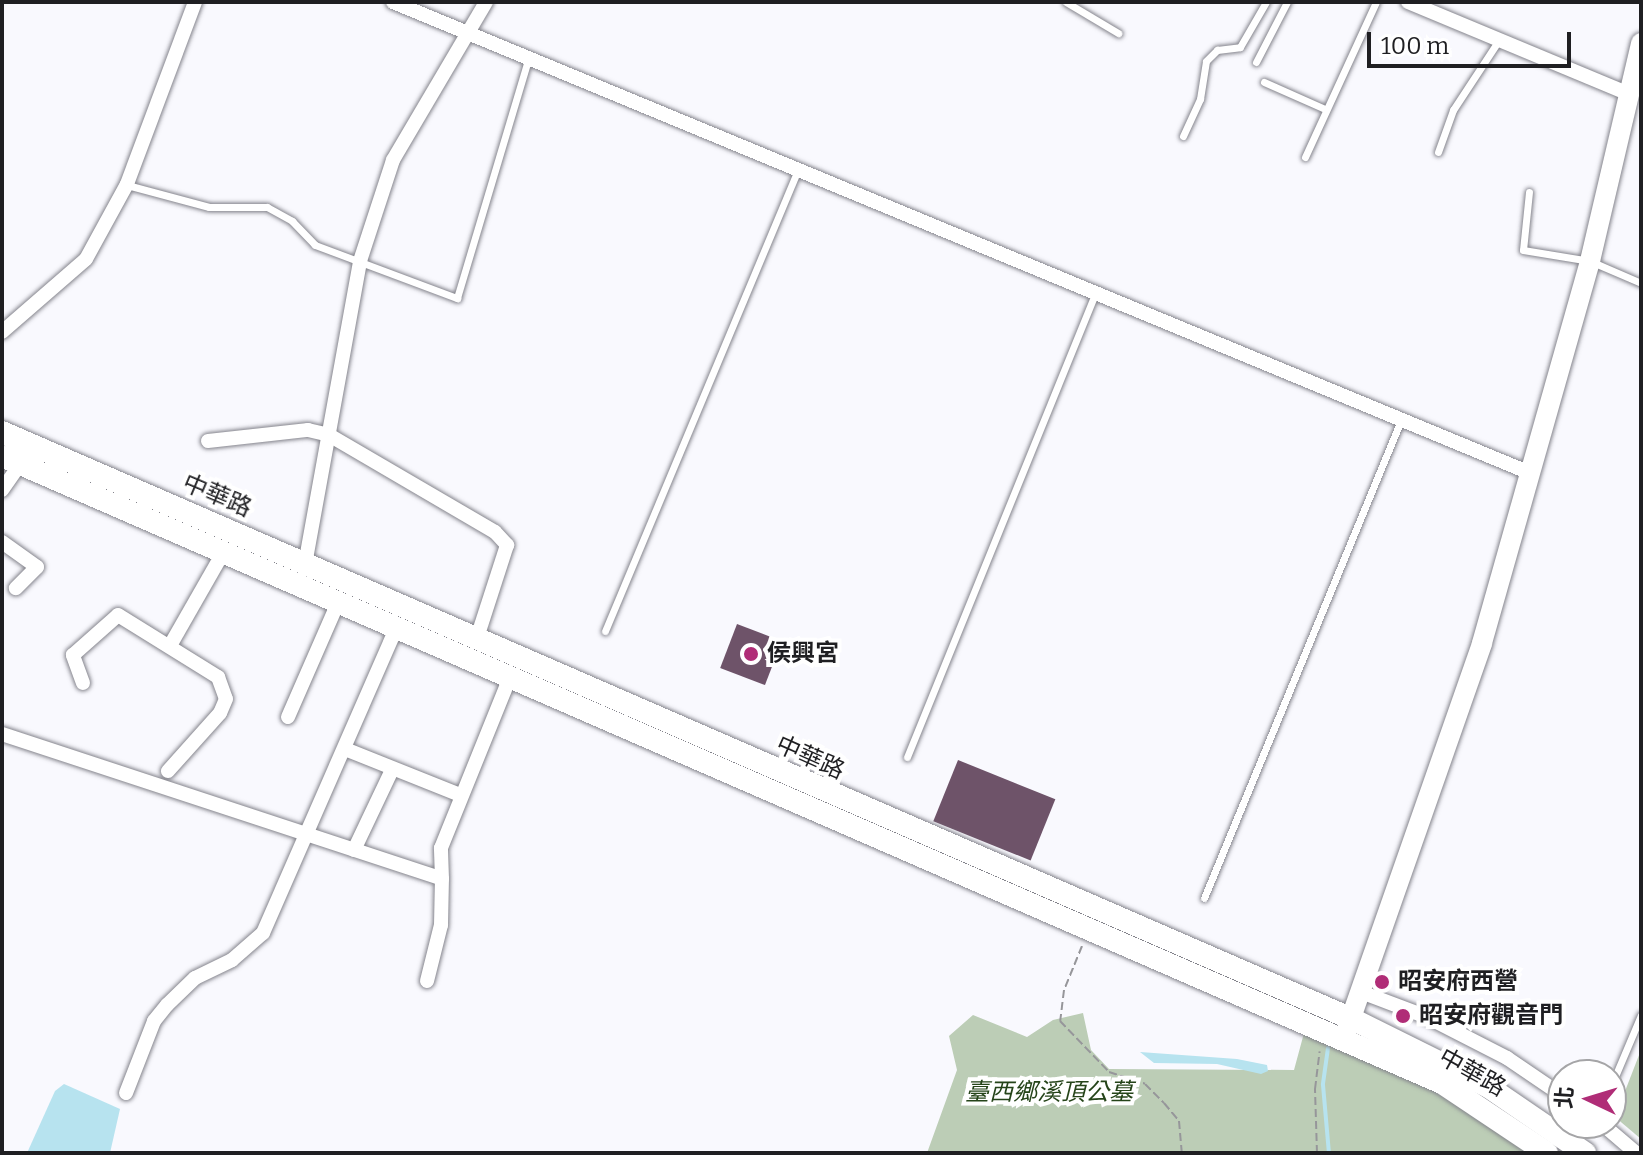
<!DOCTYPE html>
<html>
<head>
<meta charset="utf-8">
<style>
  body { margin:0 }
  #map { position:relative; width:1643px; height:1155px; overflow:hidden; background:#f9f9fe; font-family:Bitter,"Noto Sans TC",serif }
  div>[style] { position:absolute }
  .green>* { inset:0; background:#bccdb6 }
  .water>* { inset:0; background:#b7e3ef }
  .stream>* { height:4px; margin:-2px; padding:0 2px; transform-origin:2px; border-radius:2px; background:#b7e3ef }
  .building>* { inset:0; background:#6e5369; transform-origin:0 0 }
  .path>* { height:2px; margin-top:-1px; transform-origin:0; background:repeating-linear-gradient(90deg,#96969a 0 8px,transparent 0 12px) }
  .roads { filter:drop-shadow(0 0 2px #84848c) drop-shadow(0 0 2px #84848c) }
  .lane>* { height:7px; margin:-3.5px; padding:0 3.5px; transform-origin:3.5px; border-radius:3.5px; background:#fff }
  .street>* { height:14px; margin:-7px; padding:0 7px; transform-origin:7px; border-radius:7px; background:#fff }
  .secondary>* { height:20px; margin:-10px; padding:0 10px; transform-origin:10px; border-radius:10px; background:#fff }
  .primary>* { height:22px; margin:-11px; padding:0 11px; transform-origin:11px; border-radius:11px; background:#fff }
  .dots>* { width:22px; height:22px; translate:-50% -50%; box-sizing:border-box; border:4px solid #fff; border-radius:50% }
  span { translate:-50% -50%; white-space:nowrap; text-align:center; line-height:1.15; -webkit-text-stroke:8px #fff; paint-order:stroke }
  .street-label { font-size:24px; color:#1f1f22 }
  .poi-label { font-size:24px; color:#1f1f22; font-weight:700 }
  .left { translate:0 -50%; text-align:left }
  .park-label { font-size:24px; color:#254419; font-style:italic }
  .frame { position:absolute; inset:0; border:4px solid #1f1f22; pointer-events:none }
  .north { position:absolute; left:1547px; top:1059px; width:80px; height:80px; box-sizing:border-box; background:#fff; border:2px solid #a5a5a7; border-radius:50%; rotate:274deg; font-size:22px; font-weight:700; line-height:32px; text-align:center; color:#1f1f22 }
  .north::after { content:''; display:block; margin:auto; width:28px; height:36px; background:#b02d77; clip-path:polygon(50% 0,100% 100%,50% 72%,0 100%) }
  .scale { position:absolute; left:1367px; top:32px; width:204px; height:36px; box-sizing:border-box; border:4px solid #1f1f22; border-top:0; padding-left:10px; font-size:24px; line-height:28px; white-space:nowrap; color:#1f1f22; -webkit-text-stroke:6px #fff; paint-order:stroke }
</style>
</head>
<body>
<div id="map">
  <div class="green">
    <i style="clip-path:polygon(1083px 1013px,1091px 1050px,1109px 1069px,1294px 1070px,1304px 1033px,1443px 1093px,1536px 1153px,927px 1153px,957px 1070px,949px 1036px,973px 1015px,1027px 1037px,1053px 1020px)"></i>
    <i style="clip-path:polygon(1641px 1050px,1641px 1139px,1615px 1117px)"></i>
  </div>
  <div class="water">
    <i style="clip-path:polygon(1140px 1052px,1237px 1059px,1267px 1065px,1268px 1071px,1261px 1074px,1217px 1064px,1154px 1063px)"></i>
    <i style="clip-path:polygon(64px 1084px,120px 1109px,110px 1153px,27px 1153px,55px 1091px)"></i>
  </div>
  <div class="stream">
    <i style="left:1328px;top:1048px;width:37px;rotate:98deg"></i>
    <i style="left:1323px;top:1085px;width:68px;rotate:85deg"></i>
  </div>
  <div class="building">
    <i style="left:737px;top:624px;width:48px;height:47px;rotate:21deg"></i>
    <i style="left:958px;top:760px;width:105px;height:66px;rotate:22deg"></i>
  </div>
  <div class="path">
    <i style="left:1082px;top:946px;width:48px;rotate:112.2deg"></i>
    <i style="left:1064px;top:990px;width:31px;rotate:97deg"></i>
    <i style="left:1060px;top:1021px;width:71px;rotate:46.1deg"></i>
    <i style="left:1109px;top:1072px;width:38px;rotate:18deg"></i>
    <i style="left:1145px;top:1084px;width:27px;rotate:45deg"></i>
    <i style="left:1164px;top:1103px;width:23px;rotate:50deg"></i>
    <i style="left:1179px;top:1121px;width:32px;rotate:85deg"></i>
    <i style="left:1317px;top:1153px;width:64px;rotate:-91.8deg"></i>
    <i style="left:1315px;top:1089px;width:38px;rotate:-83deg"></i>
  </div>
  <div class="roads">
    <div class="lane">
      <i style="left:1066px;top:2px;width:61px;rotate:30.8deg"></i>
      <i style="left:1256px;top:62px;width:68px;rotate:-62.7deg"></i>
      <i style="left:1264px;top:82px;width:67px;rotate:23.9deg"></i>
      <i style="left:1183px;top:136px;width:41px;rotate:-65.3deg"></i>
      <i style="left:1200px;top:99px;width:38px;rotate:-81deg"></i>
      <i style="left:1206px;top:61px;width:16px;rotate:-45deg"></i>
      <i style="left:1217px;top:50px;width:23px;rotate:-7deg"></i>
      <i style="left:1240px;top:47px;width:52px;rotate:-60deg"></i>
      <i style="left:1438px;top:152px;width:45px;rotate:-70.3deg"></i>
      <i style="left:1453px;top:110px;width:84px;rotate:-56.7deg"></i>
      <i style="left:1305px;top:157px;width:170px;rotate:-65.4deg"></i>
      <i style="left:127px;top:185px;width:85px;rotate:15deg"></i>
      <i style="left:209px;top:207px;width:58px"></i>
      <i style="left:267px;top:207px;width:29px;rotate:29deg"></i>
      <i style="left:292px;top:221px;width:33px;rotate:46deg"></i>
      <i style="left:315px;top:245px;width:152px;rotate:20.5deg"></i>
      <i style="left:457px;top:298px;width:248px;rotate:-73.4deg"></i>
      <i style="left:1529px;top:192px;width:58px;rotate:95.9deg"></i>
      <i style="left:1523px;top:250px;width:68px;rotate:9.3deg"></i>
      <i style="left:1590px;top:261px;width:56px;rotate:23.3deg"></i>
      <i style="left:605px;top:631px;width:497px;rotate:-67.3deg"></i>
      <i style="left:907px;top:757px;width:497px;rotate:-67.9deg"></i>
      <i style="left:1204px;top:898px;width:517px;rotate:-67.6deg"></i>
      <i style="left:1611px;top:1086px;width:77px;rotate:-67.1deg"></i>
    </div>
    <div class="street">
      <i style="left:393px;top:2px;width:1231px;rotate:22.5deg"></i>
      <i style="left:1408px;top:2px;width:239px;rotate:22.6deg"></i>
      <i style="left:2px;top:332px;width:111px;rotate:-41deg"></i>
      <i style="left:86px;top:259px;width:85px;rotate:-61.3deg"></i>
      <i style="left:127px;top:184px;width:194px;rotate:-69.5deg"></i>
      <i style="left:208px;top:441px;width:101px;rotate:-6.3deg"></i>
      <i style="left:308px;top:430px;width:22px;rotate:13deg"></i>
      <i style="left:329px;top:435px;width:192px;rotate:30.3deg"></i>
      <i style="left:495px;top:532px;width:18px;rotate:47deg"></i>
      <i style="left:507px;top:545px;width:98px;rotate:107.9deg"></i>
      <i style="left:2px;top:490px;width:32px;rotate:-55deg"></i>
      <i style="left:2px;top:542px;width:43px;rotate:35.5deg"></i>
      <i style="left:37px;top:567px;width:30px;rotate:135deg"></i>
      <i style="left:304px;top:570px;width:314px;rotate:-79.7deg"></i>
      <i style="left:360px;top:261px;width:106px;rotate:-71.9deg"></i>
      <i style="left:393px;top:160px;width:183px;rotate:-59.5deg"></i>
      <i style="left:171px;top:644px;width:107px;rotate:-60.3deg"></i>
      <i style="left:83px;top:683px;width:30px;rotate:-110deg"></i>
      <i style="left:73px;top:655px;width:60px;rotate:-41.6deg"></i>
      <i style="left:118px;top:615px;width:118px;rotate:31.8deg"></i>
      <i style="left:218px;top:677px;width:23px;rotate:70deg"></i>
      <i style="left:226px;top:699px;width:15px;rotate:113deg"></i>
      <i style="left:220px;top:713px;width:78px;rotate:131.9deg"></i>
      <i style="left:288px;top:717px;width:128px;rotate:-66.4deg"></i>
      <i style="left:2px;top:734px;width:463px;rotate:18.2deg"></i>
      <i style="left:442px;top:879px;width:31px;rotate:-92deg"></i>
      <i style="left:441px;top:848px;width:184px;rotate:-68deg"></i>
      <i style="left:345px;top:749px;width:124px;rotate:21.8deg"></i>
      <i style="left:354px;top:850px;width:89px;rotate:-64.6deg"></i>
      <i style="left:427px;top:981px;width:58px;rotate:-76deg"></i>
      <i style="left:441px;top:925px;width:46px;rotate:-88.8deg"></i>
      <i style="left:1361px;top:992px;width:71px;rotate:20.7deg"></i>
      <i style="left:1427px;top:1017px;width:90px;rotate:27.1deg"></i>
      <i style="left:1507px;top:1058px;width:68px;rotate:34.2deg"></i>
      <i style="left:126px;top:1093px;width:77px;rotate:-68.7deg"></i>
      <i style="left:154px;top:1021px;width:21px;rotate:-51deg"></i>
      <i style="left:167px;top:1005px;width:39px;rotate:-44deg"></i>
      <i style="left:195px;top:978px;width:41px;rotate:-25.9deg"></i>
      <i style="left:232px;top:960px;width:41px;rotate:-41.1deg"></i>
      <i style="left:263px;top:933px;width:335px;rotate:-66.4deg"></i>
      <i style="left:1601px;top:1123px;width:46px;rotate:40.6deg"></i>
    </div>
    <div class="secondary">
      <i style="left:1345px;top:1035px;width:415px;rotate:-70.7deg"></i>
      <i style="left:1482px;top:643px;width:397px;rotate:-74.2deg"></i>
      <i style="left:1590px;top:261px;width:224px;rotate:-76.8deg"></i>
    </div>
    <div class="primary">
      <i style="left:2px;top:432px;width:1472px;rotate:23.5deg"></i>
      <i style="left:1352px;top:1019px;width:151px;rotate:26.4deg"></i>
      <i style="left:1487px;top:1086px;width:119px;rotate:34.4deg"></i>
      <i style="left:2px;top:456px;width:1571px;rotate:23.53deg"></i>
      <i style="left:1442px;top:1083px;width:126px;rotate:33.7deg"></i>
    </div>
  </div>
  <div class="dots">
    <i style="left:751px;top:654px;background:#b02d77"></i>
    <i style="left:1382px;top:982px;background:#b02d77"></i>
    <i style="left:1403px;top:1016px;background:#b02d77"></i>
  </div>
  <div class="street-label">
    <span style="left:217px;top:496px;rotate:23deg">中華路</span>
    <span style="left:810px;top:758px;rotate:24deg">中華路</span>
    <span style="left:1472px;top:1073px;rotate:29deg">中華路</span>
  </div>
  <div class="poi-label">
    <span class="left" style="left:767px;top:654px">侯興宮</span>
    <span class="left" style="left:1398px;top:982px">昭安府西營</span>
    <span class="left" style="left:1419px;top:1016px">昭安府觀音門</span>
  </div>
  <div class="park-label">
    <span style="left:1049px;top:1093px">臺西鄉溪頂公墓</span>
  </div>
  <div class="frame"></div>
  <div class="north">北</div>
  <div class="scale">100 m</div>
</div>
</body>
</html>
